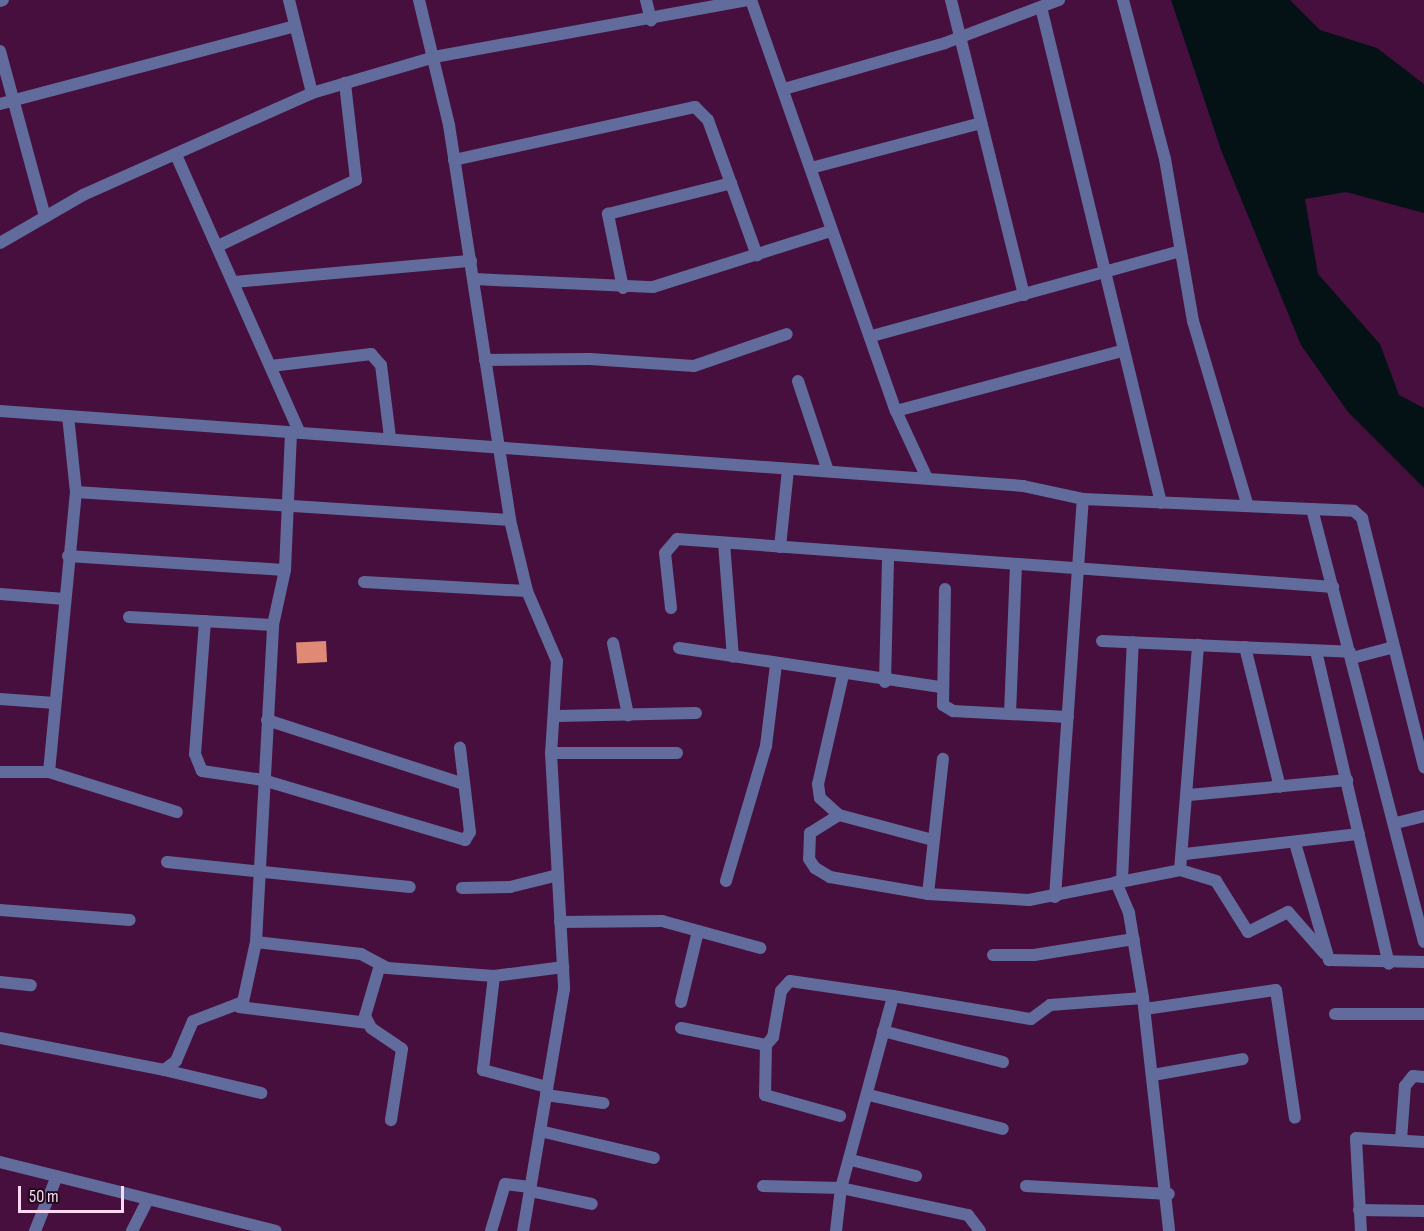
<!DOCTYPE html>
<html>
<head>
<meta charset="utf-8">
<style>
  body { margin:0 }
  #map { position:relative; width:1424px; height:1231px; overflow:hidden; background:#460f3e; font-family:"Sofia Sans Condensed",sans-serif }
  div>[style] { position:absolute }
  .water>* { inset:0; background:#041216 }
  .building>* { inset:0; background:#e08974; transform-origin:0 0 }
  .street>* { height:12px; margin:-6px; padding:0 6px; transform-origin:6px; border-radius:6px; background:#616b9c }
  span { translate:-50% -50%; white-space:nowrap; text-align:center; line-height:1.15; -webkit-text-stroke:6px #20081c; paint-order:stroke }
  .scale { position:absolute; left:18px; top:1186px; width:106px; height:27px; box-sizing:border-box; border:3px solid #fbd9f3; border-top:0; padding-left:8px; font-size:18px; line-height:21px; white-space:nowrap; color:#fbd9f3; -webkit-text-stroke:4px #20081c; paint-order:stroke }
</style>
</head>
<body>
<div id="map">
  <div class="water">
    <i style="clip-path:polygon(1171px 0,1290px 0,1320px 30px,1377px 48px,1424px 84px,1424px 213px,1346px 192px,1305px 199px,1318px 274px,1380px 344px,1399px 395px,1424px 408px,1424px 488px,1348px 412px,1301px 345px,1221px 150px)"></i>
  </div>
  <div class="building">
    <i style="left:326px;top:641px;width:21px;height:30px;rotate:87deg"></i>
  </div>
  <div class="street">
    <i style="left:289px;top:0;width:96px;rotate:76.1deg"></i>
    <i style="left:419px;top:0;width:129px;rotate:76.5deg"></i>
    <i style="left:449px;top:125px;width:400px;rotate:81.2deg"></i>
    <i style="left:510px;top:520px;width:73px;rotate:76.5deg"></i>
    <i style="left:527px;top:591px;width:76px;rotate:66.8deg"></i>
    <i style="left:557px;top:661px;width:92px;rotate:93.7deg"></i>
    <i style="left:551px;top:753px;width:236px;rotate:86.8deg"></i>
    <i style="left:564px;top:989px;width:245px;rotate:99.6deg"></i>
    <i style="left:646px;top:0;width:21px;rotate:76deg"></i>
    <i style="left:751px;top:0;width:436px;rotate:70.6deg"></i>
    <i style="left:896px;top:411px;width:74px;rotate:65.2deg"></i>
    <i style="left:951px;top:0;width:304px;rotate:76.1deg"></i>
    <i style="left:1123px;top:0;width:164px;rotate:75.2deg"></i>
    <i style="left:1165px;top:159px;width:164px;rotate:80.2deg"></i>
    <i style="left:1193px;top:321px;width:190px;rotate:73.5deg"></i>
    <i style="left:0;top:1px;width:3px;rotate:-18deg"></i>
    <i style="left:1041px;top:7px;width:510px;rotate:76.4deg"></i>
    <i style="left:0;top:51px;width:172px;rotate:74.8deg"></i>
    <i style="left:784px;top:89px;width:167px;rotate:-15.9deg"></i>
    <i style="left:945px;top:43px;width:122px;rotate:-20.7deg"></i>
    <i style="left:0;top:104px;width:305px;rotate:-14.8deg"></i>
    <i style="left:176px;top:155px;width:304px;rotate:66deg"></i>
    <i style="left:454px;top:160px;width:247px;rotate:-12.4deg"></i>
    <i style="left:695px;top:107px;width:18px;rotate:45deg"></i>
    <i style="left:708px;top:120px;width:144px;rotate:70.1deg"></i>
    <i style="left:811px;top:168px;width:176px;rotate:-14.8deg"></i>
    <i style="left:0;top:243px;width:96px;rotate:-30deg"></i>
    <i style="left:83px;top:195px;width:251px;rotate:-24deg"></i>
    <i style="left:312px;top:93px;width:127px;rotate:-16.4deg"></i>
    <i style="left:434px;top:57px;width:320px;rotate:-10.3deg"></i>
    <i style="left:218px;top:246px;width:153px;rotate:-25.6deg"></i>
    <i style="left:356px;top:180px;width:98px;rotate:-96.5deg"></i>
    <i style="left:474px;top:279px;width:179px;rotate:2.6deg"></i>
    <i style="left:653px;top:287px;width:187px;rotate:-17.5deg"></i>
    <i style="left:234px;top:282px;width:238px;rotate:-5.1deg"></i>
    <i style="left:623px;top:288px;width:76px;rotate:-101.5deg"></i>
    <i style="left:608px;top:214px;width:127px;rotate:-14.1deg"></i>
    <i style="left:872px;top:336px;width:320px;rotate:-15.4deg"></i>
    <i style="left:485px;top:360px;width:105px;rotate:-0.5deg"></i>
    <i style="left:590px;top:359px;width:104px;rotate:3.9deg"></i>
    <i style="left:694px;top:366px;width:98px;rotate:-19deg"></i>
    <i style="left:271px;top:366px;width:101px;rotate:-6.8deg"></i>
    <i style="left:371px;top:354px;width:15px;rotate:48deg"></i>
    <i style="left:381px;top:365px;width:73px;rotate:82.9deg"></i>
    <i style="left:798px;top:381px;width:95px;rotate:71.6deg"></i>
    <i style="left:0;top:411px;width:1026px;rotate:4.19deg"></i>
    <i style="left:1023px;top:486px;width:61px;rotate:12.2deg"></i>
    <i style="left:1083px;top:499px;width:271px;rotate:2.5deg"></i>
    <i style="left:1354px;top:511px;width:11px;rotate:41deg"></i>
    <i style="left:1362px;top:518px;width:257px;rotate:76deg"></i>
    <i style="left:896px;top:411px;width:234px;rotate:-14.9deg"></i>
    <i style="left:76px;top:492px;width:435px;rotate:3.7deg"></i>
    <i style="left:1312px;top:509px;width:447px;rotate:75.5deg"></i>
    <i style="left:724px;top:543px;width:114px;rotate:85.5deg"></i>
    <i style="left:780px;top:547px;width:78px;rotate:-84.1deg"></i>
    <i style="left:68px;top:556px;width:217px;rotate:3.7deg"></i>
    <i style="left:364px;top:582px;width:163px;rotate:3.2deg"></i>
    <i style="left:945px;top:589px;width:116px;rotate:91deg"></i>
    <i style="left:943px;top:705px;width:12px;rotate:31deg"></i>
    <i style="left:953px;top:711px;width:115px;rotate:3deg"></i>
    <i style="left:0;top:594px;width:65px;rotate:4.4deg"></i>
    <i style="left:671px;top:608px;width:55px;rotate:-96.2deg"></i>
    <i style="left:665px;top:553px;width:18px;rotate:-49deg"></i>
    <i style="left:677px;top:539px;width:658px;rotate:4.18deg"></i>
    <i style="left:129px;top:617px;width:144px;rotate:3.2deg"></i>
    <i style="left:205px;top:621px;width:133px;rotate:94.3deg"></i>
    <i style="left:195px;top:754px;width:18px;rotate:68deg"></i>
    <i style="left:202px;top:771px;width:62px;rotate:8.4deg"></i>
    <i style="left:263px;top:780px;width:211px;rotate:16.5deg"></i>
    <i style="left:465px;top:840px;width:9px;rotate:-58deg"></i>
    <i style="left:470px;top:832px;width:85px;rotate:-96.8deg"></i>
    <i style="left:1102px;top:641px;width:248px;rotate:2.5deg"></i>
    <i style="left:613px;top:643px;width:74px;rotate:78.2deg"></i>
    <i style="left:1245px;top:647px;width:144px;rotate:76deg"></i>
    <i style="left:679px;top:648px;width:265px;rotate:8.5deg"></i>
    <i style="left:1316px;top:651px;width:321px;rotate:76.9deg"></i>
    <i style="left:1352px;top:658px;width:43px;rotate:-14.7deg"></i>
    <i style="left:843px;top:675px;width:112px;rotate:102.9deg"></i>
    <i style="left:818px;top:784px;width:14px;rotate:82deg"></i>
    <i style="left:820px;top:798px;width:25px;rotate:42deg"></i>
    <i style="left:839px;top:815px;width:97px;rotate:14.9deg"></i>
    <i style="left:885px;top:682px;width:126px;rotate:-88.6deg"></i>
    <i style="left:0;top:699px;width:55px;rotate:4.2deg"></i>
    <i style="left:1010px;top:714px;width:149px;rotate:-87.7deg"></i>
    <i style="left:557px;top:716px;width:139px;rotate:-1.2deg"></i>
    <i style="left:267px;top:720px;width:207px;rotate:18deg"></i>
    <i style="left:551px;top:753px;width:126px"></i>
    <i style="left:0;top:772px;width:49px"></i>
    <i style="left:49px;top:772px;width:134px;rotate:17.4deg"></i>
    <i style="left:49px;top:772px;width:281px;rotate:-84.5deg"></i>
    <i style="left:76px;top:492px;width:76px;rotate:-96deg"></i>
    <i style="left:1189px;top:795px;width:159px;rotate:-5.4deg"></i>
    <i style="left:839px;top:815px;width:34px;rotate:148deg"></i>
    <i style="left:810px;top:833px;width:26px;rotate:92deg"></i>
    <i style="left:809px;top:859px;width:11px;rotate:56deg"></i>
    <i style="left:815px;top:868px;width:17px;rotate:31deg"></i>
    <i style="left:830px;top:877px;width:99px;rotate:9.8deg"></i>
    <i style="left:928px;top:894px;width:101px;rotate:3.4deg"></i>
    <i style="left:1029px;top:900px;width:154px;rotate:-11.2deg"></i>
    <i style="left:1180px;top:870px;width:226px;rotate:-85.4deg"></i>
    <i style="left:1396px;top:823px;width:29px;rotate:-14deg"></i>
    <i style="left:1295px;top:843px;width:122px;rotate:73.8deg"></i>
    <i style="left:1329px;top:960px;width:95px;rotate:1.2deg"></i>
    <i style="left:1185px;top:854px;width:175px;rotate:-6.6deg"></i>
    <i style="left:167px;top:862px;width:244px;rotate:5.9deg"></i>
    <i style="left:1180px;top:870px;width:38px;rotate:17deg"></i>
    <i style="left:1216px;top:881px;width:60px;rotate:57.9deg"></i>
    <i style="left:1248px;top:932px;width:45px;rotate:-26.6deg"></i>
    <i style="left:1288px;top:912px;width:55px;rotate:48.7deg"></i>
    <i style="left:1122px;top:880px;width:238px;rotate:-87.4deg"></i>
    <i style="left:726px;top:881px;width:141px;rotate:-73.5deg"></i>
    <i style="left:766px;top:746px;width:83px;rotate:-83deg"></i>
    <i style="left:1116px;top:882px;width:34px;rotate:67deg"></i>
    <i style="left:1129px;top:913px;width:86px;rotate:80.6deg"></i>
    <i style="left:1143px;top:998px;width:234px;rotate:83.6deg"></i>
    <i style="left:462px;top:888px;width:48px;rotate:-1.2deg"></i>
    <i style="left:510px;top:887px;width:49px;rotate:-14deg"></i>
    <i style="left:928px;top:894px;width:136px;rotate:-83.7deg"></i>
    <i style="left:1055px;top:897px;width:399px;rotate:-86deg"></i>
    <i style="left:0;top:910px;width:130px;rotate:4.4deg"></i>
    <i style="left:560px;top:922px;width:102px;rotate:-0.6deg"></i>
    <i style="left:662px;top:921px;width:102px;rotate:15.4deg"></i>
    <i style="left:256px;top:942px;width:106px;rotate:6.5deg"></i>
    <i style="left:361px;top:954px;width:30px;rotate:28deg"></i>
    <i style="left:387px;top:968px;width:107px;rotate:4.3deg"></i>
    <i style="left:494px;top:976px;width:70px;rotate:-7.4deg"></i>
    <i style="left:993px;top:955px;width:41px"></i>
    <i style="left:1034px;top:955px;width:101px;rotate:-9.1deg"></i>
    <i style="left:380px;top:965px;width:53px;rotate:106.4deg"></i>
    <i style="left:365px;top:1016px;width:13px;rotate:63deg"></i>
    <i style="left:371px;top:1028px;width:37px;rotate:34deg"></i>
    <i style="left:402px;top:1049px;width:72px;rotate:98.8deg"></i>
    <i style="left:494px;top:976px;width:95px;rotate:96.7deg"></i>
    <i style="left:483px;top:1070px;width:66px;rotate:14.9deg"></i>
    <i style="left:0;top:982px;width:31px;rotate:6deg"></i>
    <i style="left:681px;top:1002px;width:73px;rotate:-76.5deg"></i>
    <i style="left:239px;top:1007px;width:130px;rotate:7.1deg"></i>
    <i style="left:1145px;top:1009px;width:132px;rotate:-8.3deg"></i>
    <i style="left:1276px;top:990px;width:129px;rotate:81.6deg"></i>
    <i style="left:1335px;top:1014px;width:89px"></i>
    <i style="left:681px;top:1028px;width:87px;rotate:11.3deg"></i>
    <i style="left:766px;top:1045px;width:11px;rotate:-49deg"></i>
    <i style="left:773px;top:1037px;width:47px;rotate:-80.1deg"></i>
    <i style="left:781px;top:991px;width:13px;rotate:-48deg"></i>
    <i style="left:790px;top:981px;width:104px;rotate:8.3deg"></i>
    <i style="left:883px;top:1031px;width:124px;rotate:14.5deg"></i>
    <i style="left:0;top:1038px;width:167px;rotate:11deg"></i>
    <i style="left:164px;top:1070px;width:15px;rotate:-37deg"></i>
    <i style="left:176px;top:1061px;width:43px;rotate:-67deg"></i>
    <i style="left:193px;top:1021px;width:53px;rotate:-20.8deg"></i>
    <i style="left:243px;top:1002px;width:61px;rotate:-77.8deg"></i>
    <i style="left:256px;top:942px;width:317px;rotate:-86.9deg"></i>
    <i style="left:273px;top:625px;width:56px;rotate:-77.7deg"></i>
    <i style="left:285px;top:570px;width:137px;rotate:-87.5deg"></i>
    <i style="left:766px;top:1045px;width:50px;rotate:91.1deg"></i>
    <i style="left:765px;top:1095px;width:78px;rotate:15.6deg"></i>
    <i style="left:164px;top:1070px;width:100px;rotate:13.3deg"></i>
    <i style="left:1153px;top:1075px;width:91px;rotate:-10.1deg"></i>
    <i style="left:546px;top:1095px;width:58px;rotate:8deg"></i>
    <i style="left:869px;top:1095px;width:138px;rotate:14.2deg"></i>
    <i style="left:540px;top:1131px;width:117px;rotate:13.3deg"></i>
    <i style="left:1401px;top:1140px;width:54px;rotate:-85.8deg"></i>
    <i style="left:1405px;top:1086px;width:13px;rotate:-51deg"></i>
    <i style="left:1413px;top:1076px;width:11px;rotate:5deg"></i>
    <i style="left:851px;top:1160px;width:67px;rotate:13.8deg"></i>
    <i style="left:0;top:1162px;width:284px;rotate:14deg"></i>
    <i style="left:763px;top:1186px;width:78px;rotate:1.5deg"></i>
    <i style="left:841px;top:1188px;width:130px;rotate:12deg"></i>
    <i style="left:968px;top:1215px;width:20px;rotate:53deg"></i>
    <i style="left:1026px;top:1186px;width:143px;rotate:3.2deg"></i>
    <i style="left:530px;top:1191px;width:63px;rotate:11.8deg"></i>
    <i style="left:1359px;top:1210px;width:65px;rotate:0.9deg"></i>
    <i style="left:35px;top:1231px;width:59px;rotate:-68.2deg"></i>
    <i style="left:132px;top:1231px;width:33px;rotate:-63deg"></i>
    <i style="left:491px;top:1231px;width:49px;rotate:-73.4deg"></i>
    <i style="left:505px;top:1184px;width:25px;rotate:7deg"></i>
    <i style="left:836px;top:1231px;width:43px;rotate:-83.4deg"></i>
    <i style="left:841px;top:1188px;width:199px;rotate:-74.8deg"></i>
    <i style="left:893px;top:996px;width:140px;rotate:9.5deg"></i>
    <i style="left:1031px;top:1019px;width:24px;rotate:-36deg"></i>
    <i style="left:1050px;top:1005px;width:93px;rotate:-4.3deg"></i>
    <i style="left:1361px;top:1231px;width:93px;rotate:-93.1deg"></i>
    <i style="left:1356px;top:1138px;width:68px;rotate:3.4deg"></i>
  </div>
  <div class="scale">50 m</div>
</div>
</body>
</html>
